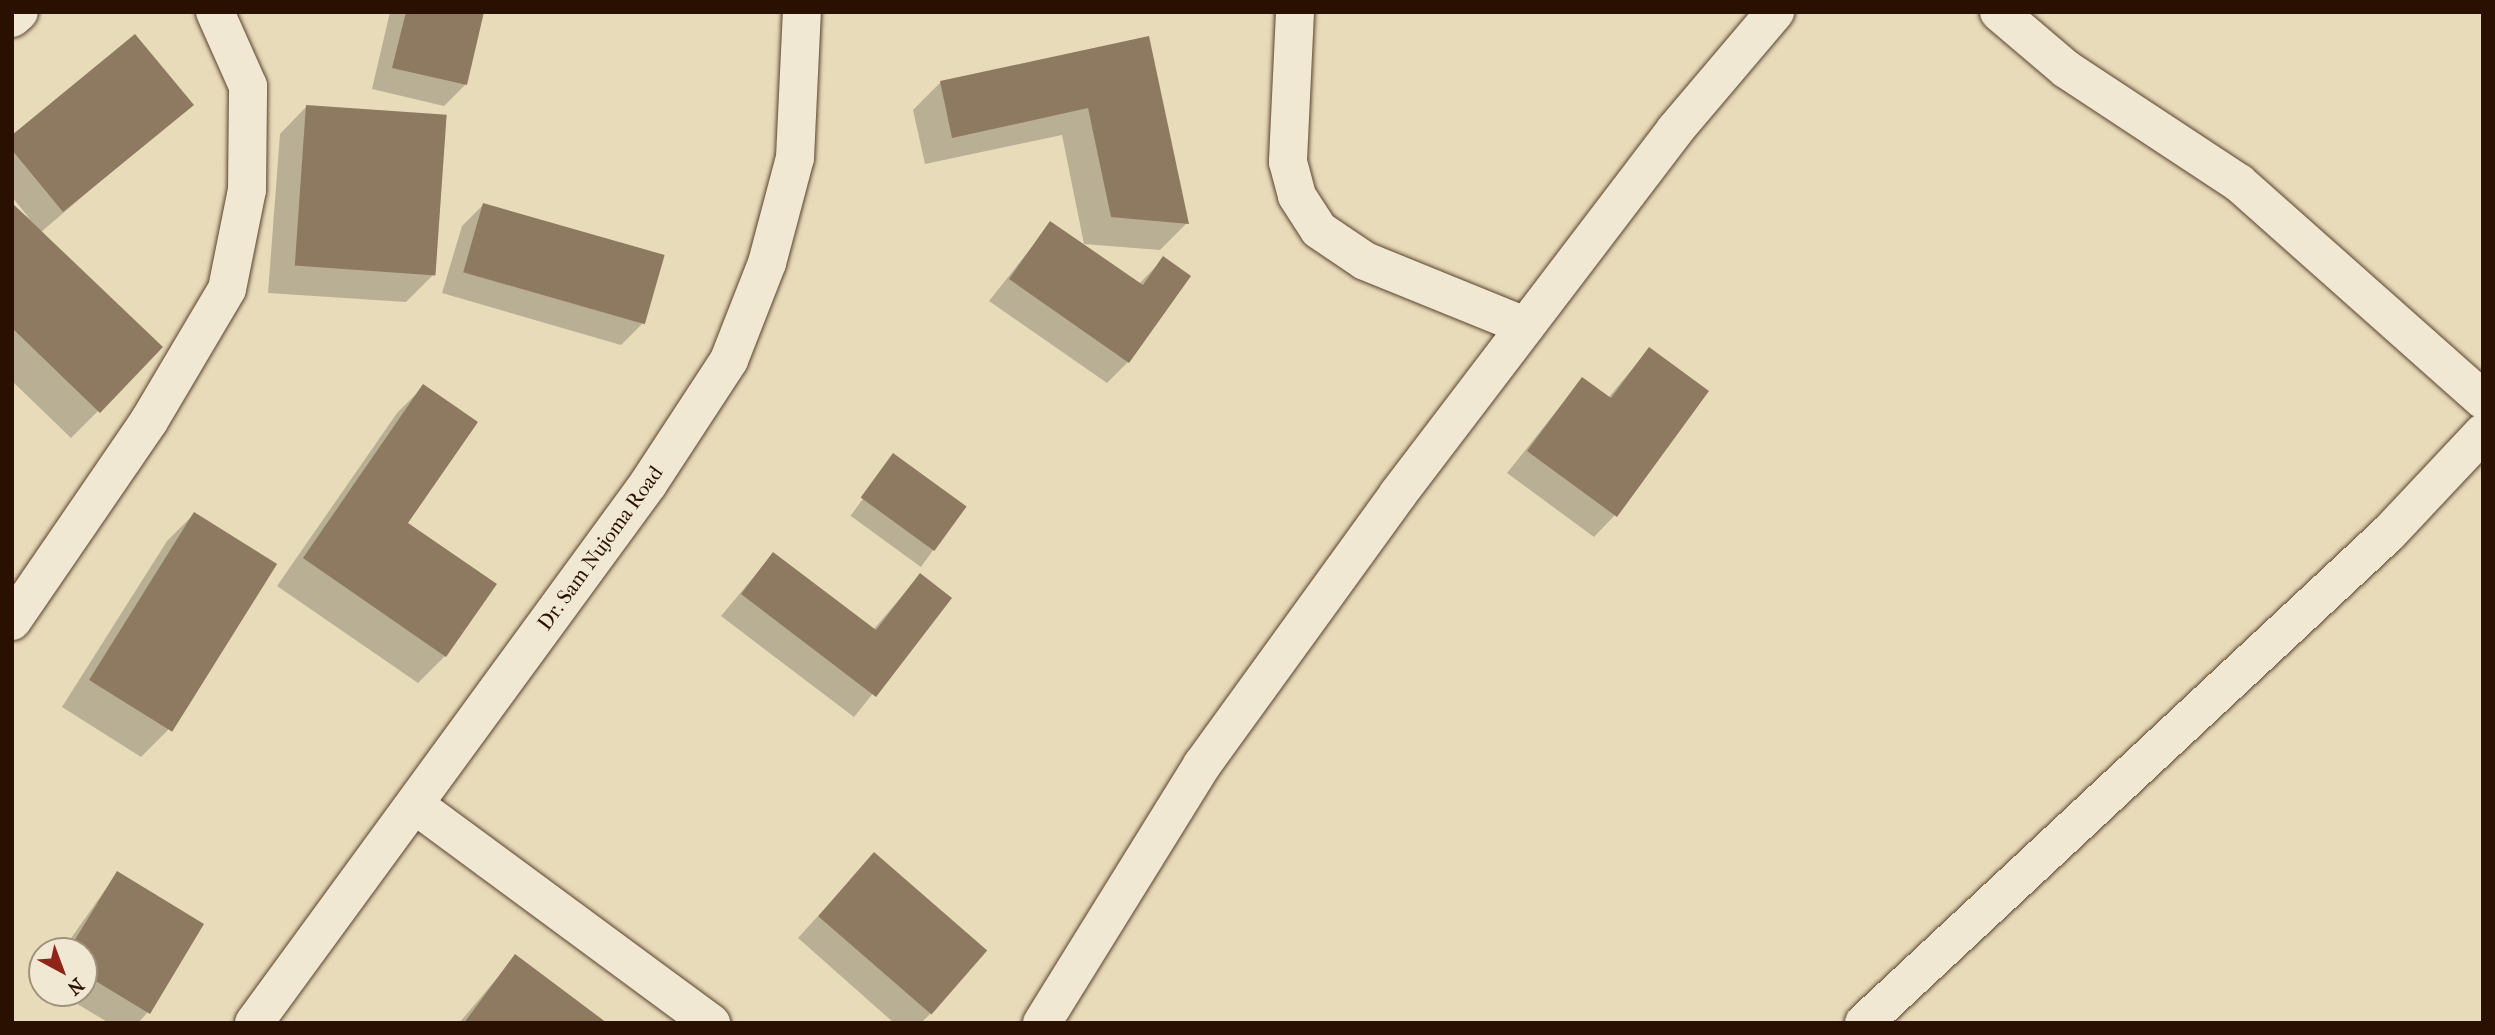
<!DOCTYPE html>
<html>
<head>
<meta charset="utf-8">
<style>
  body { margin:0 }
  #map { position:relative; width:2495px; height:1035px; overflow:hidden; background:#e8dbba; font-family:"IM FELL French Canon",serif }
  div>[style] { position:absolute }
  .shadow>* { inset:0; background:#0003; transform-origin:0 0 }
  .building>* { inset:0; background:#8d7a61; transform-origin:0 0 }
  .roads { filter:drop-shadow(0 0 2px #5a432e) drop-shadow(0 0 2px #5a432e) }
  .minor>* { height:38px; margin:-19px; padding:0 19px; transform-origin:19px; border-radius:19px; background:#f0e8d2 }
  span { translate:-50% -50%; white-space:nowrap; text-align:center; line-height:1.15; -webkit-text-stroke:7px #f0e8d2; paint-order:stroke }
  .street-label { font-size:21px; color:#2a1000 }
  .frame { position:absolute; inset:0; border:14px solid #2a1000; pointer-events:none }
  .north { position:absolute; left:28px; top:937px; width:70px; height:70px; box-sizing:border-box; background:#f0e8d2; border:2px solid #a1927e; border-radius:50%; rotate:139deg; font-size:19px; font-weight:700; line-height:28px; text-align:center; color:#2a1000 }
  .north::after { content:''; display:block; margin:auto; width:24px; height:32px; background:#8f2418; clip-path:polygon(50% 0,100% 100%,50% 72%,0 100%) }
</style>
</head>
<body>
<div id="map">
  <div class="shadow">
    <i style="clip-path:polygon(390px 12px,482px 12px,465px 85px,444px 106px,372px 89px)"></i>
    <i style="clip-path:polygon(1148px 38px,1187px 223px,1160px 250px,1084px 244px,1062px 135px,925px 164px,913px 110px,941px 82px)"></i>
    <i style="clip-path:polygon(191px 104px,41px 232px,98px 411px,71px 438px,12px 381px,12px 205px,30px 219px,12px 197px,12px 137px)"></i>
    <i style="clip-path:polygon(307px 106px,433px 275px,406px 302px,268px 293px,280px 134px)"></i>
    <i style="clip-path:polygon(483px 205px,642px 324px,621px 345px,442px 293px,462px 226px)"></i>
    <i style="clip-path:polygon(1051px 223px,1139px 284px,1163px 259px,1128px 362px,1107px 383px,989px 301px)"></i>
    <i style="clip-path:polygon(1649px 349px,1615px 515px,1594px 537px,1507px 473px,1582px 379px,1608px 398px)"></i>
    <i style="clip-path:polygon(424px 386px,406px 523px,445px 656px,418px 683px,277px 586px,397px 413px)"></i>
    <i style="left:894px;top:456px;width:87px;height:74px;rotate:36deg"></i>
    <i style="clip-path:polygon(194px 514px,168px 730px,141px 757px,62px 707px,167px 541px)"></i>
    <i style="clip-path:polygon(773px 554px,873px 630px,920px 575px,950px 598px,854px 717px,721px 616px)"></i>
    <i style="clip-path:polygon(874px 854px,930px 1014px,921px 1023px,894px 1023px,798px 938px)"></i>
    <i style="clip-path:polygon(117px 873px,148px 1012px,138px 1023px,109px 1023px,59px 993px,84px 993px,84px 951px,62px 951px)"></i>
    <i style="clip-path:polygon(516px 956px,604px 1023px,459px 1023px)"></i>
  </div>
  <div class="building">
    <i style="clip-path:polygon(406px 12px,484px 12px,467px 85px,392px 68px)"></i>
    <i style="clip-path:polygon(135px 34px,194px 105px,63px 212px,12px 150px,12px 135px)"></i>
    <i style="clip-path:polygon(1149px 36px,1189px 224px,1111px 217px,1088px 108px,952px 138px,940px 81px)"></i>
    <i style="left:306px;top:105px;width:141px;height:161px;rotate:4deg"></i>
    <i style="clip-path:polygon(12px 203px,163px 347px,100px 413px,12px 328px)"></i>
    <i style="left:483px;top:203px;width:189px;height:72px;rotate:16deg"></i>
    <i style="clip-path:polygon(1050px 221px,1143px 285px,1163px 256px,1191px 276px,1129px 363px,1009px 279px)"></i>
    <i style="clip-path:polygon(1649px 347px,1709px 391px,1617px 517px,1527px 451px,1582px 377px,1611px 398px)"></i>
    <i style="clip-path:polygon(423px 384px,478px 422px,408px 523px,497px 584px,446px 657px,303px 558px)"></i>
    <i style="left:893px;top:453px;width:91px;height:55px;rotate:36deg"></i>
    <i style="left:194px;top:512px;width:98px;height:198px;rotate:32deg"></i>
    <i style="clip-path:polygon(773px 552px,876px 630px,920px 573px,952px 598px,876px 697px,741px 594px)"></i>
    <i style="left:874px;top:852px;width:150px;height:85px;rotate:41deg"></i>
    <i style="clip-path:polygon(117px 871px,204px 924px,150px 1014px,84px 974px,84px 951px,68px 951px)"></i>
    <i style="clip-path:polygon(515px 954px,607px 1023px,464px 1023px)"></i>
  </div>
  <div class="roads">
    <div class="minor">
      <i style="left:1295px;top:12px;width:150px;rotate:92.7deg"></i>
      <i style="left:1288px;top:162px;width:35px;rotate:75deg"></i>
      <i style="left:1297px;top:196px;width:40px;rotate:57.1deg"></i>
      <i style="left:1319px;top:230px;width:55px;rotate:34deg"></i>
      <i style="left:1365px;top:261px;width:173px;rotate:22.1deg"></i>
      <i style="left:1999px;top:12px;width:88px;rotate:40.4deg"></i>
      <i style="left:2066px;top:69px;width:207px;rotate:33.4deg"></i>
      <i style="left:2239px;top:183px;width:327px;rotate:41.6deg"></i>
      <i style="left:12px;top:18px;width:9px;rotate:-41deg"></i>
      <i style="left:12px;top:621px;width:242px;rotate:-55.6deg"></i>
      <i style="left:149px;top:421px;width:153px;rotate:-59.4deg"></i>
      <i style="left:227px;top:289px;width:101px;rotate:-78.6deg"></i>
      <i style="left:247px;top:190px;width:104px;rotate:-89.4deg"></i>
      <i style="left:248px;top:86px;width:81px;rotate:-114deg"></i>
      <i style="left:415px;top:805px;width:368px;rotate:36.4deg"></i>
      <i style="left:254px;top:1023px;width:668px;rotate:-53.83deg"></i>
      <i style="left:648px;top:484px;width:148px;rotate:-56.8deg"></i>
      <i style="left:729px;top:360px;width:104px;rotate:-68.6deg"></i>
      <i style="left:767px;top:263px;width:109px;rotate:-75.1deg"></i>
      <i style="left:795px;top:158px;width:146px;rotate:-87.3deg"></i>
      <i style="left:1042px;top:1023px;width:304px;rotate:-58.2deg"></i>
      <i style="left:1202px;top:765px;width:334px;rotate:-54.1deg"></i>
      <i style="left:1398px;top:494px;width:457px;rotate:-52.7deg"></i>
      <i style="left:1675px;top:130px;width:155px;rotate:-49.7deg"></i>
      <i style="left:1864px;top:1023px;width:718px;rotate:-43.03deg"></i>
      <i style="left:2389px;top:533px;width:137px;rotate:-46.8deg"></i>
    </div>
  </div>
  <div class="street-label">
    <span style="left:600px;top:548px;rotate:-54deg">Dr. Sam Nujoma Road</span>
  </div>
  <div class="frame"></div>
  <div class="north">N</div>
</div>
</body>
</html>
